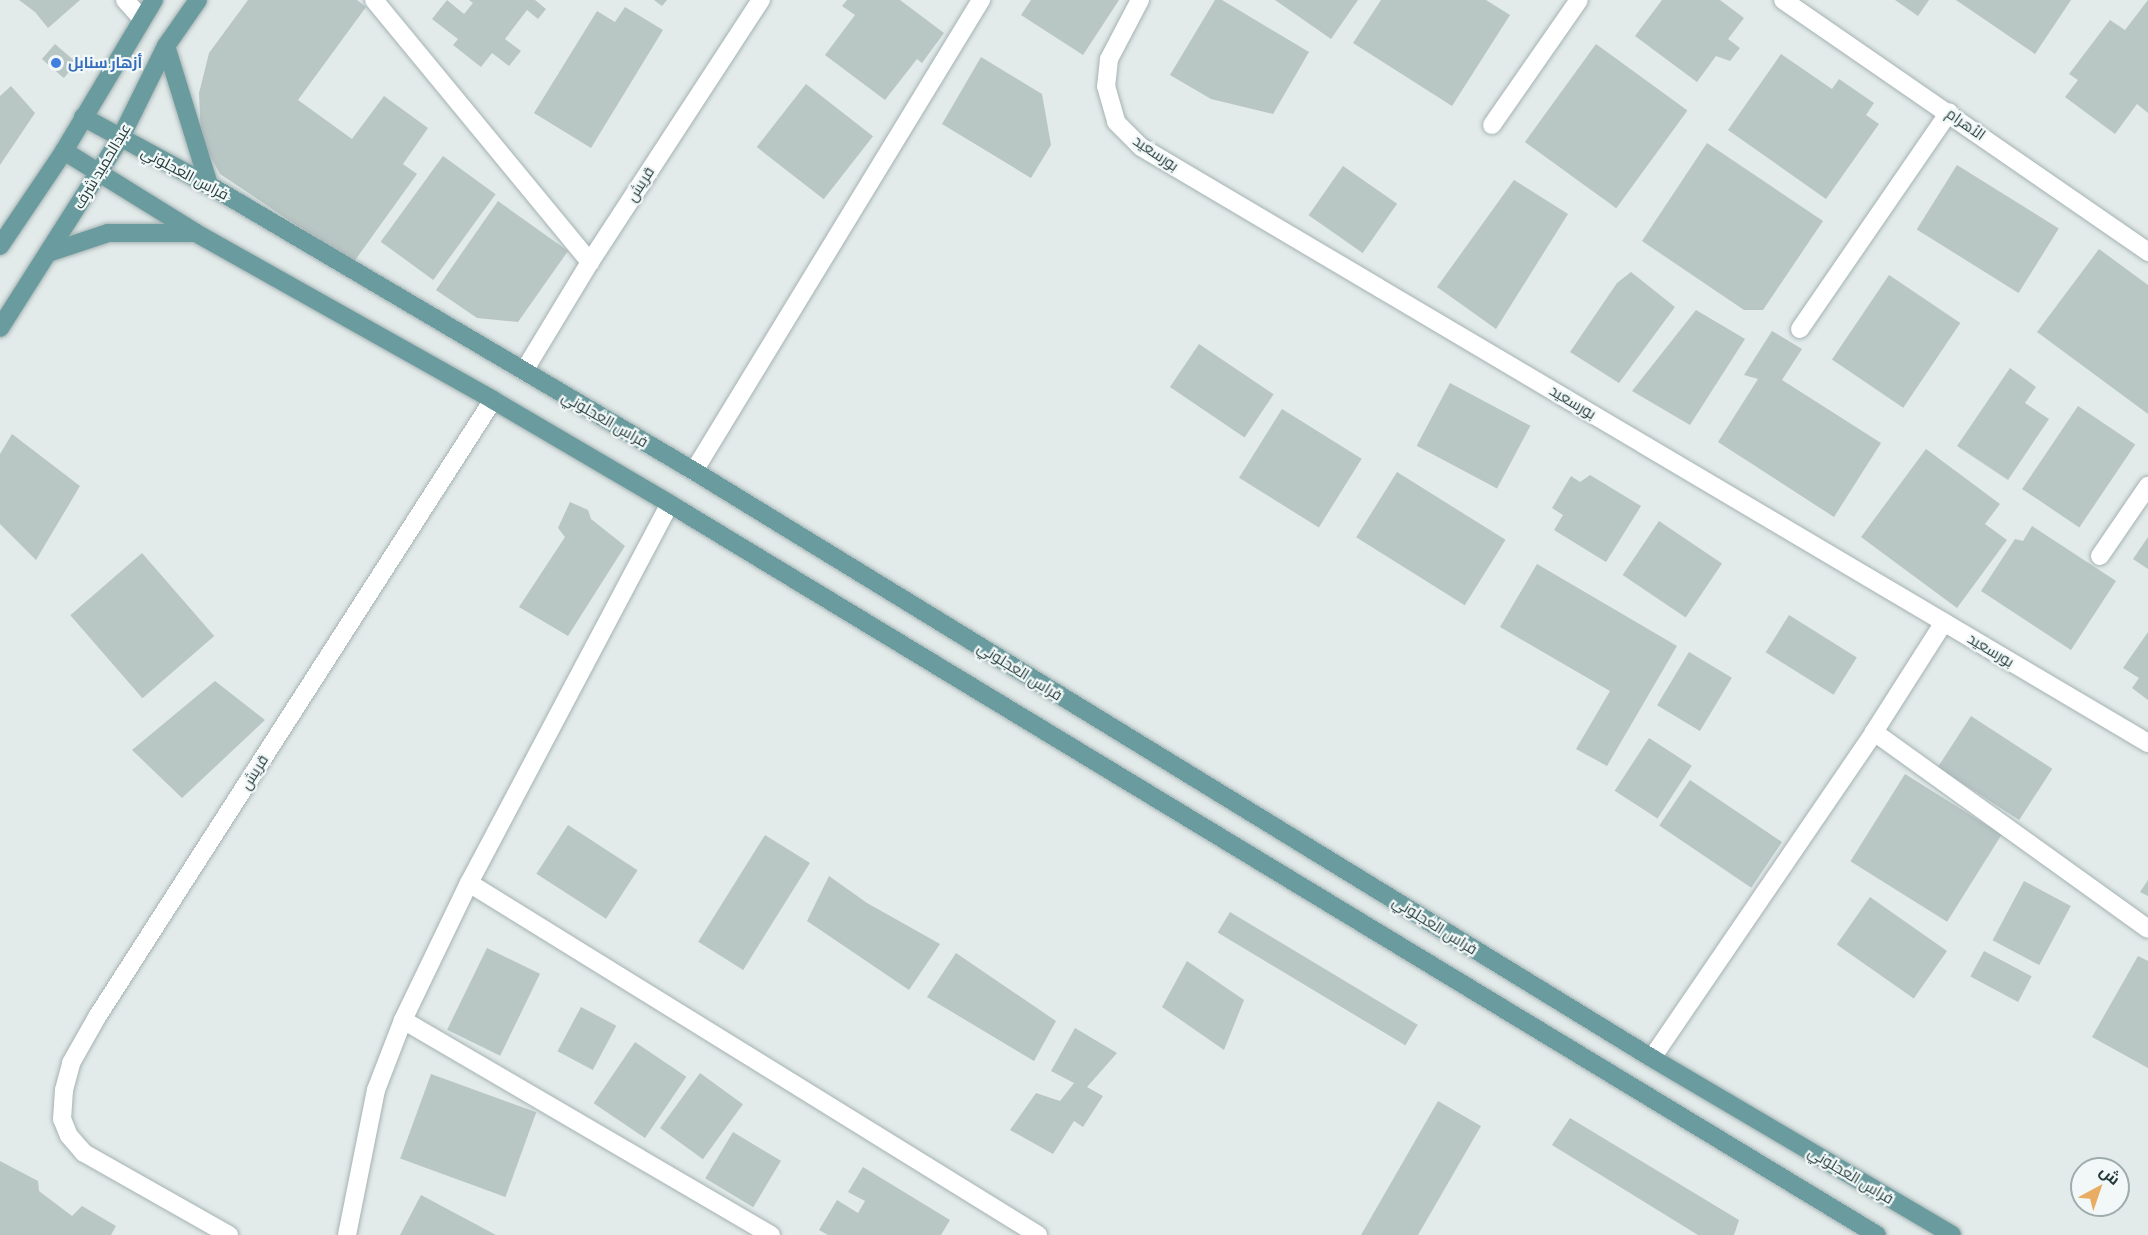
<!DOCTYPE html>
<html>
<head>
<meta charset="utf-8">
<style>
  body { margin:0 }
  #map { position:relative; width:2148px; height:1235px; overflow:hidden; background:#e2ebea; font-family:"PT Sans Narrow",Cairo,sans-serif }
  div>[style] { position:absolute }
  .building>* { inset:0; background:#b8c6c4; transform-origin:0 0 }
  .roads { filter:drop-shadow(0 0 2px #a5b2b2) drop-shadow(0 0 2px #a5b2b2) }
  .minor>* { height:18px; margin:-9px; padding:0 9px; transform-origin:9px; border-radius:9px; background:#fff }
  .primary>* { height:18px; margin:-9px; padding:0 9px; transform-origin:9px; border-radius:9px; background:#6a9b9e }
  .dots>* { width:16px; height:16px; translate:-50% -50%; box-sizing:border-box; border:3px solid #f2f8f7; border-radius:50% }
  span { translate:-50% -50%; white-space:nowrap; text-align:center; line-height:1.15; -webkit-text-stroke:4.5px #f2f8f7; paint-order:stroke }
  .shop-label { font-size:15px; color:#366cbe; font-weight:700 }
  .left { translate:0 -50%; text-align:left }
  .street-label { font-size:15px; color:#233a3b }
  .north { position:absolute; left:2070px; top:1157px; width:60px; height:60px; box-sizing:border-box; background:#f2f8f7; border:2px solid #9facac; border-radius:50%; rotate:40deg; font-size:16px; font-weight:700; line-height:24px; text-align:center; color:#233a3b }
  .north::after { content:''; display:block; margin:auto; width:21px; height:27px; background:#e8ac63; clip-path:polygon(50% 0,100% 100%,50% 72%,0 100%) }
</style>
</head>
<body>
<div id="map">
  <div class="building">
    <i style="clip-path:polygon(19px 0,80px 0,48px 28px,35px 12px)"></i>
    <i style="clip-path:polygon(248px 0,357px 0,366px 7px,298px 100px,352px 139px,384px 96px,428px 128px,403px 164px,417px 174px,353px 263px,220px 174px,201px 139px,199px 93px,209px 53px)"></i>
    <i style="clip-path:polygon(447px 0,464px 14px,473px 3px,469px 0,535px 0,546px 9px,538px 19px,527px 10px,505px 39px,521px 51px,509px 66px,492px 53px,481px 67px,453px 45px,458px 39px,432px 19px)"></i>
    <i style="clip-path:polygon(654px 0,667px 0,662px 6px)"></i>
    <i style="clip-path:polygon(847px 0,900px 0,944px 33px,922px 63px,917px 59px,885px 100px,825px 55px,855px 15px,842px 6px)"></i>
    <i style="clip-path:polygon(1031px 0,1119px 0,1083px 55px,1021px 15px)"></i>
    <i style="clip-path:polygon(1215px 0,1222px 0,1309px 52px,1273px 114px,1211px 99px,1170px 75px)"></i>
    <i style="clip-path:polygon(1275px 0,1358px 0,1331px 39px)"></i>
    <i style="clip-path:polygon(1381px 0,1486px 0,1510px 15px,1452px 106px,1353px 43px)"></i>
    <i style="clip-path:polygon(1662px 0,1720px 0,1744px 18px,1728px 39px,1740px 48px,1730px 61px,1716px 56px,1697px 82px,1635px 36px)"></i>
    <i style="clip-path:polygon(1895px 0,1929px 0,1918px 16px)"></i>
    <i style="clip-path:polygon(1956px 0,2071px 0,2035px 54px)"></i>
    <i style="clip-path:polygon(2148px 0,2148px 113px,2137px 104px,2115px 134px,2065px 97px,2078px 80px,2069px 74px,2110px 20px,2125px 30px)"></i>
    <i style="clip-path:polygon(625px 7px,663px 30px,591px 148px,534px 113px,597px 11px,615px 22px)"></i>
    <i style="left:55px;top:44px;width:29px;height:20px;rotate:41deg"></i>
    <i style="left:1596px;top:44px;width:113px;height:121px;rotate:36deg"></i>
    <i style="clip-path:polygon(1781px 54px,1832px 89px,1839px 79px,1874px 103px,1866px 115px,1879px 124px,1826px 199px,1728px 130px)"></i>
    <i style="clip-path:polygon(981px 57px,1042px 94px,1051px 145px,1031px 178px,942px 124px)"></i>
    <i style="left:806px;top:84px;width:85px;height:80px;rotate:38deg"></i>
    <i style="clip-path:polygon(11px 86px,35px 113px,0 165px,0 96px)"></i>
    <i style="clip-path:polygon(1707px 143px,1823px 221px,1763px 310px,1744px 310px,1642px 241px)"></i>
    <i style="left:443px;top:156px;width:65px;height:106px;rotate:36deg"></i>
    <i style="left:1957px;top:165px;width:120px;height:76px;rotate:32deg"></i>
    <i style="left:1343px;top:166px;width:66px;height:60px;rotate:35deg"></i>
    <i style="clip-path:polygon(1514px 180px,1568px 214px,1496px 329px,1437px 287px)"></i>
    <i style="clip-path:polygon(498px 201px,568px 251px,518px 322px,477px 318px,436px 290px)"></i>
    <i style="clip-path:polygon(2099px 249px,2148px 285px,2148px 414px,2037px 332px)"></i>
    <i style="clip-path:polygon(1631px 272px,1675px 307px,1619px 383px,1570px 352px,1617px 283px)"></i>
    <i style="left:1889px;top:275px;width:86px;height:102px;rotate:34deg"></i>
    <i style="clip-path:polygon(1696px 310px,1745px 339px,1690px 425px,1632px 391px)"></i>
    <i style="clip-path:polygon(1772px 331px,1802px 349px,1782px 380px,1881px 443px,1834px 517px,1718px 442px,1758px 379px,1744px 375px)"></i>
    <i style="left:1199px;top:344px;width:90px;height:52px;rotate:34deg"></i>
    <i style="clip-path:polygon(2010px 368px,2036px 387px,2025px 403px,2049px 419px,2008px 480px,1957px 446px)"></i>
    <i style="left:1450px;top:383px;width:91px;height:71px;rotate:28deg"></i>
    <i style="left:2078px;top:406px;width:69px;height:100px;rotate:34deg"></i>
    <i style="left:1282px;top:409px;width:94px;height:81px;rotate:32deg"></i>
    <i style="clip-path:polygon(12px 434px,80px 486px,36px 560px,0 524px,0 454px)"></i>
    <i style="clip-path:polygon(1926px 449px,2000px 504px,1985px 524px,2007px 540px,1957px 608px,1861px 537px)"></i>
    <i style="left:1397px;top:472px;width:128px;height:77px;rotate:32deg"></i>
    <i style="clip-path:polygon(1590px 475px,1641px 506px,1606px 562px,1554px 530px,1563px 515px,1552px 508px,1571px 476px,1580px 482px)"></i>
    <i style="clip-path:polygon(570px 502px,588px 510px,591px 519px,625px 546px,568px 636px,519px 607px,565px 537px,558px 528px)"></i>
    <i style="left:1659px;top:521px;width:76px;height:65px;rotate:34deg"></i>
    <i style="clip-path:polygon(2032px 526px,2116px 581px,2071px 650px,1981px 591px,2015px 539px,2023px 541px)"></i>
    <i style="clip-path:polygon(2148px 537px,2148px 569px,2133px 559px)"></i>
    <i style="left:142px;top:553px;width:110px;height:95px;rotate:49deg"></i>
    <i style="clip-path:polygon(1537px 564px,1677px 646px,1607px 766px,1576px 749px,1610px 691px,1500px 627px)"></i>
    <i style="left:1789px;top:615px;width:80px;height:44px;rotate:32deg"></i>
    <i style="clip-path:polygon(2148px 632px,2148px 700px,2132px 688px,2139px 678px,2123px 668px)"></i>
    <i style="left:1689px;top:652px;width:50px;height:62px;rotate:31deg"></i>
    <i style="clip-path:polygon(215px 681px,265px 720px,182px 798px,132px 750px)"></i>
    <i style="left:1971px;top:716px;width:97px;height:61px;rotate:33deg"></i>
    <i style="left:1649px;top:738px;width:51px;height:63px;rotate:33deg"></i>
    <i style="left:1905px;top:774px;width:114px;height:103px;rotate:32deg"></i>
    <i style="left:1690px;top:780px;width:111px;height:55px;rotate:34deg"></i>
    <i style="left:568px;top:825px;width:83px;height:58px;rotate:33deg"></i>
    <i style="left:765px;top:835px;width:53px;height:126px;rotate:32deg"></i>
    <i style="clip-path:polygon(829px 876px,867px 903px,940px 944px,909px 990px,807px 921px)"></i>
    <i style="clip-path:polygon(2148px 880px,2148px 896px,2140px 892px)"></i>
    <i style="left:2024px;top:881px;width:53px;height:67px;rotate:28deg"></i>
    <i style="left:1870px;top:897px;width:94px;height:58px;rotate:35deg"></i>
    <i style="left:1230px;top:912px;width:219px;height:24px;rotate:31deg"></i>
    <i style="left:487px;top:948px;width:59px;height:91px;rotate:26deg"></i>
    <i style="left:1984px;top:951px;width:54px;height:29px;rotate:28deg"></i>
    <i style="clip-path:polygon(956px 953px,1056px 1021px,1034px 1061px,927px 997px)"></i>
    <i style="clip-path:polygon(2138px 956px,2148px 961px,2148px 1068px,2092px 1037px)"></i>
    <i style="clip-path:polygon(1187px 961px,1244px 1000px,1224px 1050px,1162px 1007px)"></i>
    <i style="left:581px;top:1007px;width:40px;height:50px;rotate:28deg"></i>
    <i style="clip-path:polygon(1075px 1028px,1117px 1053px,1087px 1087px,1103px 1096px,1083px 1127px,1074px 1121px,1053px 1154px,1010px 1130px,1036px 1093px,1060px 1101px,1074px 1083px,1051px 1071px)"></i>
    <i style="left:635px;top:1042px;width:62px;height:74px;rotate:34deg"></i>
    <i style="left:700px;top:1073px;width:53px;height:68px;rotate:36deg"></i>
    <i style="left:431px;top:1074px;width:112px;height:90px;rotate:20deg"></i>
    <i style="clip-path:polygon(1438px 1101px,1481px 1126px,1418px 1235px,1361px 1235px)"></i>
    <i style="clip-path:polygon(1570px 1118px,1739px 1220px,1734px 1235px,1698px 1235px,1552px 1145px)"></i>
    <i style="left:733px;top:1132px;width:56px;height:54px;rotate:31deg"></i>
    <i style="clip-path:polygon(0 1161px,38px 1181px,39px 1191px,72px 1216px,82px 1206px,116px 1226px,111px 1235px,0 1235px)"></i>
    <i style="clip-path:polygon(863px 1167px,950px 1220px,941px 1235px,828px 1235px,819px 1230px,837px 1200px,858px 1213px,865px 1201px,848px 1192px)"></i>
    <i style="clip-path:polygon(421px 1195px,496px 1235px,400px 1235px)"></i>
  </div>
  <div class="roads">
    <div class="minor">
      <i style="left:125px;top:0;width:25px;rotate:48deg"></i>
      <i style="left:374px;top:0;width:340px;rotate:50.5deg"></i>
      <i style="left:1140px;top:0;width:67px;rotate:117.7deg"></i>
      <i style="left:1109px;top:59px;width:27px;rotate:96deg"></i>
      <i style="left:1106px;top:86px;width:37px;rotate:74deg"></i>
      <i style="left:1116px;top:122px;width:35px;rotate:45deg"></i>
      <i style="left:1141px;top:147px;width:1170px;rotate:30.62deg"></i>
      <i style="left:1783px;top:0;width:444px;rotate:34.6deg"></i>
      <i style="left:1492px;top:125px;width:152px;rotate:-55.2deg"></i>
      <i style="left:1800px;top:329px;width:263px;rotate:-55.5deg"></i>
      <i style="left:524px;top:371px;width:127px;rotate:-58.8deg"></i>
      <i style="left:590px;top:262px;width:313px;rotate:-56.9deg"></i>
      <i style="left:694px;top:471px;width:552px;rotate:-58.64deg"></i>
      <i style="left:2100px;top:556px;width:85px;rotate:-55.6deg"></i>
      <i style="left:1874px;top:732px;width:337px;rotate:35.7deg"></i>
      <i style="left:469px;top:883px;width:669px;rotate:31.74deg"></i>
      <i style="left:403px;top:1020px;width:426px;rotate:30.3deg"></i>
      <i style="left:1652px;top:1058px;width:394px;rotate:-55.7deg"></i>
      <i style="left:1874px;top:732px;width:130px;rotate:-57.5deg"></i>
      <i style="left:229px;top:1235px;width:167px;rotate:-150.5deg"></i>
      <i style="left:84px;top:1153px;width:23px;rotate:-131deg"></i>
      <i style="left:69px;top:1136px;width:18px;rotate:-112deg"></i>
      <i style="left:62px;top:1119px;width:29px;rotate:-86deg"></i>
      <i style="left:64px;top:1090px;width:28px;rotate:-75deg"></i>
      <i style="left:71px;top:1063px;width:53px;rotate:-60.5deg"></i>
      <i style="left:97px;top:1017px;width:733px;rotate:-57.31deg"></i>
      <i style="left:347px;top:1235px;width:148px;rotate:-78.7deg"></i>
      <i style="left:376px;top:1090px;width:75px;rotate:-68.9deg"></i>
      <i style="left:403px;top:1020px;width:152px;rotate:-64.3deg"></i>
      <i style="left:469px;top:883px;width:429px;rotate:-62.1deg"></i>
    </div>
    <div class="primary">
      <i style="left:166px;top:46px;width:145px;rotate:72.8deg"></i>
      <i style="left:83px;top:117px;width:143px;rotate:28.4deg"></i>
      <i style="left:209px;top:185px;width:563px;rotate:30.53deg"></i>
      <i style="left:694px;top:471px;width:1124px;rotate:31.5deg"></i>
      <i style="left:1652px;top:1058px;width:348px;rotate:30.5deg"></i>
      <i style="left:64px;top:151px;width:155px;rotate:31.8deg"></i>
      <i style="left:196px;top:233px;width:341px;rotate:29.3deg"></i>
      <i style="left:493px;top:400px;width:205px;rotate:30.4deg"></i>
      <i style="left:670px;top:504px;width:1411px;rotate:31.2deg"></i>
      <i style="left:0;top:246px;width:115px;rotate:-56deg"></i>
      <i style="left:64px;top:151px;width:176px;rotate:-59.2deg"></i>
      <i style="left:48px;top:253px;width:63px;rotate:-18.4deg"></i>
      <i style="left:108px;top:233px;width:88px"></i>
      <i style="left:0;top:328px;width:224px;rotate:-57.6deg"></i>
      <i style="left:120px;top:139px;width:104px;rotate:-63.7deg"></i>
      <i style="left:166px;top:46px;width:56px;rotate:-55.2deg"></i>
    </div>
  </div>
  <div class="dots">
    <i style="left:56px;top:63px;background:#3f7fe0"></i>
  </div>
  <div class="shop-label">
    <span class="left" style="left:68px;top:63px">أزهار سنابل</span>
  </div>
  <div class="street-label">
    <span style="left:1966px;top:124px;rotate:35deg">الأهرام</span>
    <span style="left:1156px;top:153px;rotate:34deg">بورسعيد</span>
    <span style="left:102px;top:166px;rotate:-59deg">عبدالحميد شرف</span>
    <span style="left:185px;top:173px;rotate:28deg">فراس العجلوني</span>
    <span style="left:640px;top:184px;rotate:-57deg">قريش</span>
    <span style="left:1573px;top:402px;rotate:31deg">بورسعيد</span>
    <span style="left:605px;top:419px;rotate:30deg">فراس العجلوني</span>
    <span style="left:1991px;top:650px;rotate:31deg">بورسعيد</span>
    <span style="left:1020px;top:671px;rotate:32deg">فراس العجلوني</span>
    <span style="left:254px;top:772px;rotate:-57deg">قريش</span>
    <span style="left:1435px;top:925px;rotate:32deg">فراس العجلوني</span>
    <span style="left:1851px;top:1175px;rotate:31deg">فراس العجلوني</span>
  </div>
  <div class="north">ش</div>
</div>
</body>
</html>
